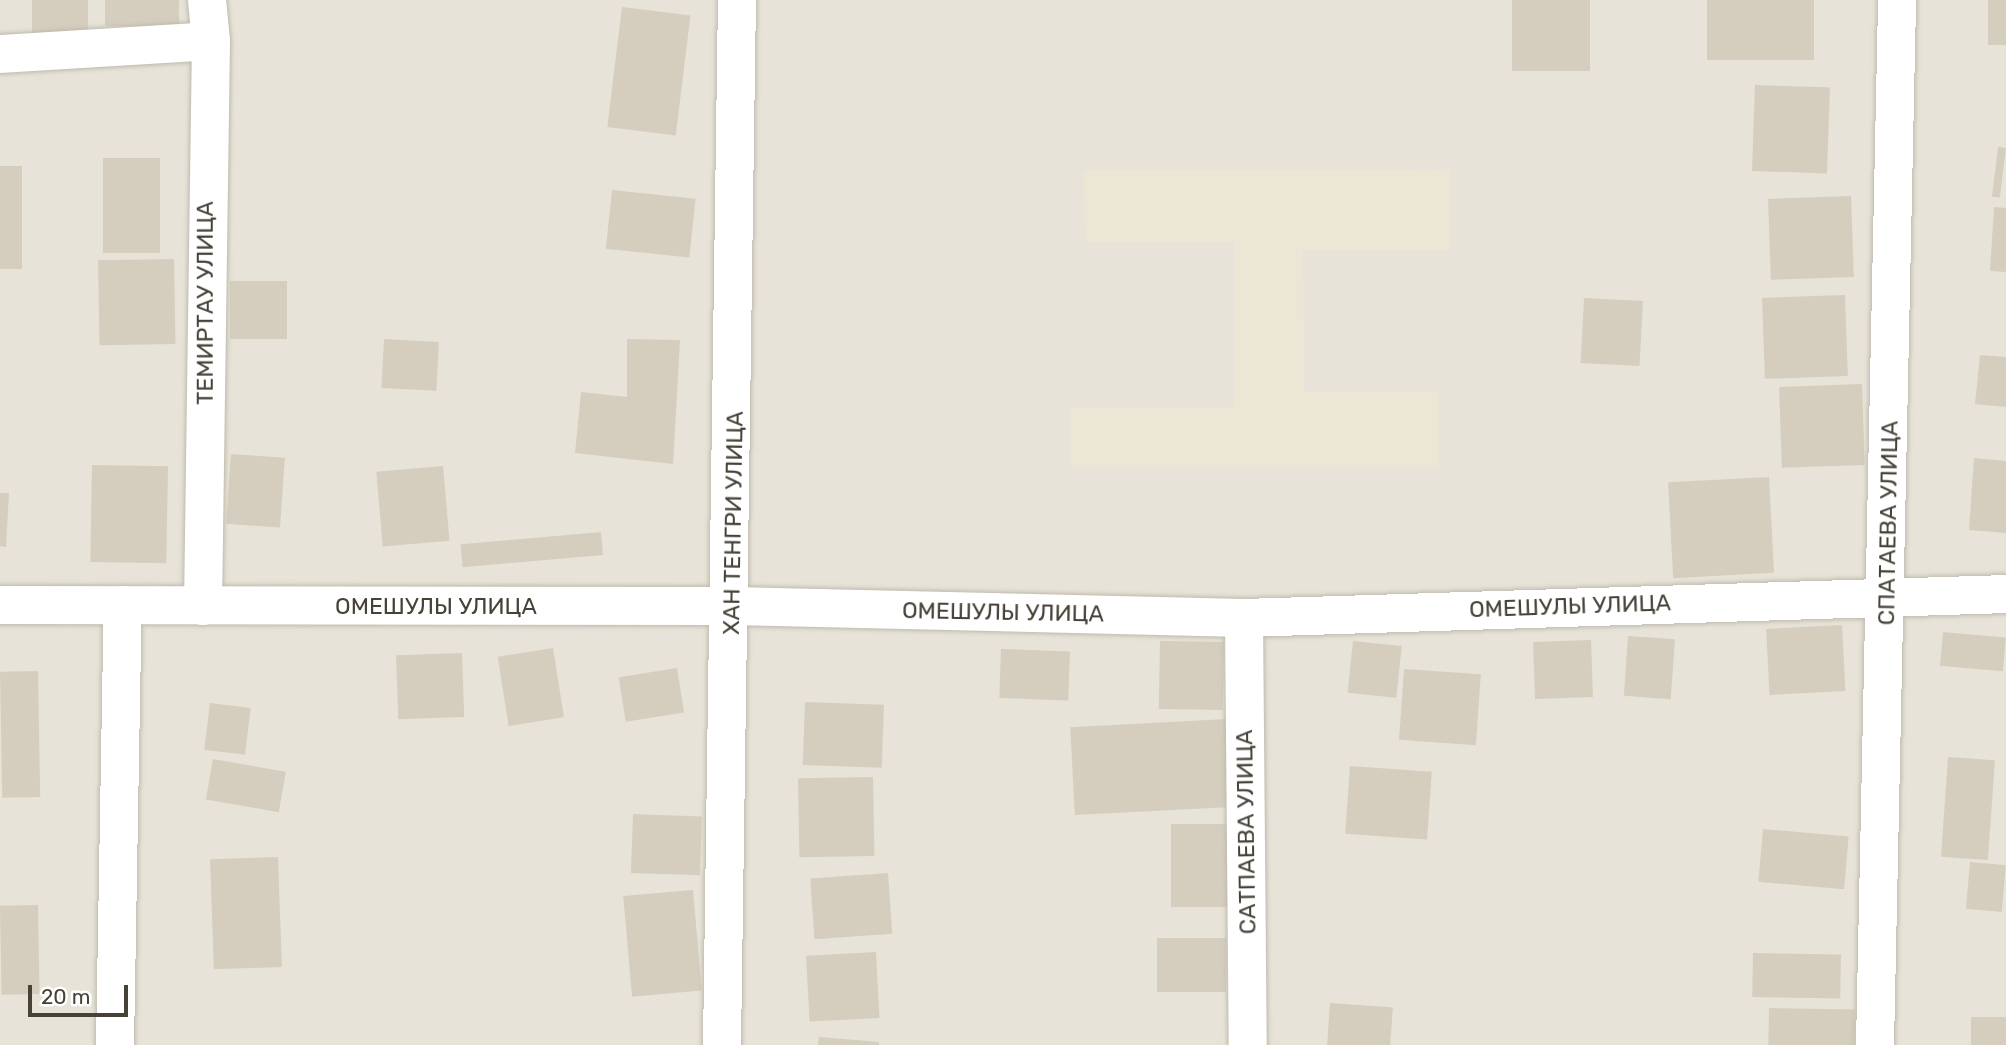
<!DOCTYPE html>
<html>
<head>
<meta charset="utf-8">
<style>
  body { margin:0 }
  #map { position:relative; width:2006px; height:1045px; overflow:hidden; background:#f4f1e9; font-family:Rubik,sans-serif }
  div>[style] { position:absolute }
  .residential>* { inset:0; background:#e7e3d8; transform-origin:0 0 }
  .education>* { inset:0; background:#ece7d4 }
  .building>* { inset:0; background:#d5cebf; transform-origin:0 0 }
  .roads { filter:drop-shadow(0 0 2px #bfbaac) drop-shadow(0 0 2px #bfbaac) }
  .minor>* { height:38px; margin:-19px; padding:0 19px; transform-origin:19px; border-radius:19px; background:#fff }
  span { translate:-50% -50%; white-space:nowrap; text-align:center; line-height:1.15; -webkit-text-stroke:5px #fff; paint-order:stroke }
  .street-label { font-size:23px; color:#474238 }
  .scale { position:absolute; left:28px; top:985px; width:100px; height:32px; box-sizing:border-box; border:4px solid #474238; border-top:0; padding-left:9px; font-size:21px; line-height:24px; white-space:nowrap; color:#474238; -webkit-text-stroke:5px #fff; paint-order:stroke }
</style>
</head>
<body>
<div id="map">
  <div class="residential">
    <i style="left:0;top:0;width:2006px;height:1045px"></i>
  </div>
  <div class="education">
    <i style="clip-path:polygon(1084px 170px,1450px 171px,1450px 250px,1303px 250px,1304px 392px,1439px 392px,1439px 465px,1071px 465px,1070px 408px,1235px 408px,1235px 242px,1085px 241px)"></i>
  </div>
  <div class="building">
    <i style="left:32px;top:0;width:56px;height:38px"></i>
    <i style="left:105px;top:0;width:74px;height:26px"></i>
    <i style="left:1512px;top:0;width:78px;height:71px"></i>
    <i style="left:1707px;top:0;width:107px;height:60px"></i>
    <i style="left:1988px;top:0;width:18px;height:45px"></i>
    <i style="left:622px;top:7px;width:69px;height:121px;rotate:7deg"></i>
    <i style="left:1755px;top:85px;width:75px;height:86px;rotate:2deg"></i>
    <i style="left:1998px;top:147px;width:8px;height:50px;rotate:7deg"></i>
    <i style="left:103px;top:158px;width:57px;height:95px"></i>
    <i style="left:0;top:166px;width:22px;height:103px"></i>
    <i style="left:612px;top:190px;width:84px;height:59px;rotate:6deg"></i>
    <i style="left:1851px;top:196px;width:81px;height:83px;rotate:88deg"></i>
    <i style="clip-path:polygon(1994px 207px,2006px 208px,2006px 272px,1990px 271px)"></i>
    <i style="left:174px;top:259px;width:85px;height:76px;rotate:89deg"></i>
    <i style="left:230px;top:281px;width:57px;height:58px"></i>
    <i style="left:1845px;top:295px;width:81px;height:83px;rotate:88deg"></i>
    <i style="left:1584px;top:298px;width:59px;height:65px;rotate:3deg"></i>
    <i style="left:384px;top:339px;width:55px;height:49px;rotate:3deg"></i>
    <i style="clip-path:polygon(627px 339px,680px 340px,673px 464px,575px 453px,581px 392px,627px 397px)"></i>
    <i style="clip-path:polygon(1980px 355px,2006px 357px,2006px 407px,1975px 404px)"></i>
    <i style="left:1862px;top:384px;width:81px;height:83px;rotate:88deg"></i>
    <i style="left:231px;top:454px;width:54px;height:70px;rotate:4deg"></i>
    <i style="clip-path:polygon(1974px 458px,2006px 461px,2006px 533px,1969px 530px)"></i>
    <i style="left:92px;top:465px;width:76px;height:97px;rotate:1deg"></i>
    <i style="left:443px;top:466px;width:75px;height:67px;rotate:85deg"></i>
    <i style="left:1769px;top:477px;width:96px;height:101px;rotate:87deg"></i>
    <i style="clip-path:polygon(0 493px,9px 493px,6px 547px,0 546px)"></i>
    <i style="left:601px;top:532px;width:23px;height:141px;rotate:85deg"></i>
    <i style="left:1842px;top:625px;width:66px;height:76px;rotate:87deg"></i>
    <i style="left:1943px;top:632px;width:63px;height:34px;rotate:5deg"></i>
    <i style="left:1628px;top:636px;width:47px;height:60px;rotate:4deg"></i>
    <i style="left:1591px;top:640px;width:57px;height:58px;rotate:88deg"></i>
    <i style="left:1160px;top:641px;width:64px;height:68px;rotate:1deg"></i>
    <i style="left:1353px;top:641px;width:49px;height:52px;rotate:6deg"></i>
    <i style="left:553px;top:648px;width:70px;height:56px;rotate:81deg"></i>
    <i style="left:1001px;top:649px;width:69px;height:49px;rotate:2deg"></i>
    <i style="left:462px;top:653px;width:64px;height:66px;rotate:88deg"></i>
    <i style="left:677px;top:668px;width:45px;height:59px;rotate:81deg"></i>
    <i style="left:1404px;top:669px;width:77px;height:71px;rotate:4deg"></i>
    <i style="left:38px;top:671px;width:126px;height:38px;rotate:89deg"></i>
    <i style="left:805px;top:702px;width:79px;height:63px;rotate:2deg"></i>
    <i style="left:210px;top:703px;width:41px;height:47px;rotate:7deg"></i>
    <i style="left:1227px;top:719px;width:88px;height:157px;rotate:87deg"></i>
    <i style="left:1948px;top:757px;width:47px;height:100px;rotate:4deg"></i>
    <i style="left:213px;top:759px;width:74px;height:41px;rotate:10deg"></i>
    <i style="left:1350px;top:766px;width:82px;height:68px;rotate:4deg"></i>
    <i style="left:873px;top:777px;width:79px;height:75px;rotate:89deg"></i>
    <i style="left:633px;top:814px;width:69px;height:59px;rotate:2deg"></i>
    <i style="left:1171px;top:824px;width:59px;height:83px"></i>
    <i style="left:1763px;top:829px;width:86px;height:53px;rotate:5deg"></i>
    <i style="left:278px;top:857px;width:110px;height:68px;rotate:88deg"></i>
    <i style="left:1970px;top:862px;width:36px;height:47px;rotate:5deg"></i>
    <i style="left:888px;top:873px;width:61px;height:78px;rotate:86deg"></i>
    <i style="left:693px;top:890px;width:101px;height:70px;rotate:85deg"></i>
    <i style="left:38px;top:905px;width:89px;height:38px;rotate:89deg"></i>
    <i style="left:1226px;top:938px;width:54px;height:69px;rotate:90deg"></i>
    <i style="left:876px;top:952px;width:66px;height:70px;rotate:87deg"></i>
    <i style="left:1753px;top:953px;width:88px;height:44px;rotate:1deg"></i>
    <i style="left:1330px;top:1003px;width:63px;height:42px;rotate:4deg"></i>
    <i style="left:1769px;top:1008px;width:86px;height:37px;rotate:1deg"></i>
    <i style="left:2006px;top:1017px;width:28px;height:35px;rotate:90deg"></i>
    <i style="clip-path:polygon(819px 1037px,879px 1042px,879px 1045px,818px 1045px)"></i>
  </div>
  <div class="roads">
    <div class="minor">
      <i style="left:0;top:54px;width:211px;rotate:-3.5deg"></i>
      <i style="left:0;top:605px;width:732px;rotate:0.08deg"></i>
      <i style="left:732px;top:606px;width:512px;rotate:1.34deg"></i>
      <i style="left:1244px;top:618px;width:762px;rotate:-1.8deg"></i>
      <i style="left:203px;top:606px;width:565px;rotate:-89.19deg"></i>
      <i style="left:211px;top:41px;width:41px;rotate:-95.6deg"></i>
      <i style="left:1244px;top:618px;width:427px;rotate:89.5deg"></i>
      <i style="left:115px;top:1045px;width:440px;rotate:-89deg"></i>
      <i style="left:722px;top:1045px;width:1045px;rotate:-89.18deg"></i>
      <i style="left:1875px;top:1045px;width:1045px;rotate:-88.79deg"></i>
    </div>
  </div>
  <div class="street-label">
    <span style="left:205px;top:303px;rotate:-90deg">ТЕМИРТАУ УЛИЦА</span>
    <span style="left:733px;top:523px;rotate:-89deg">ХАН ТЕНГРИ УЛИЦА</span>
    <span style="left:1888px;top:523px;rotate:-89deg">СПАТАЕВА УЛИЦА</span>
    <span style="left:436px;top:606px">ОМЕШУЛЫ УЛИЦА</span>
    <span style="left:1570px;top:606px;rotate:-2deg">ОМЕШУЛЫ УЛИЦА</span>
    <span style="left:1003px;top:612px;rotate:1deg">ОМЕШУЛЫ УЛИЦА</span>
    <span style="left:1246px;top:832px;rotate:-91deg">САТПАЕВА УЛИЦА</span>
  </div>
  <div class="scale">20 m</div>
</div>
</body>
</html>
